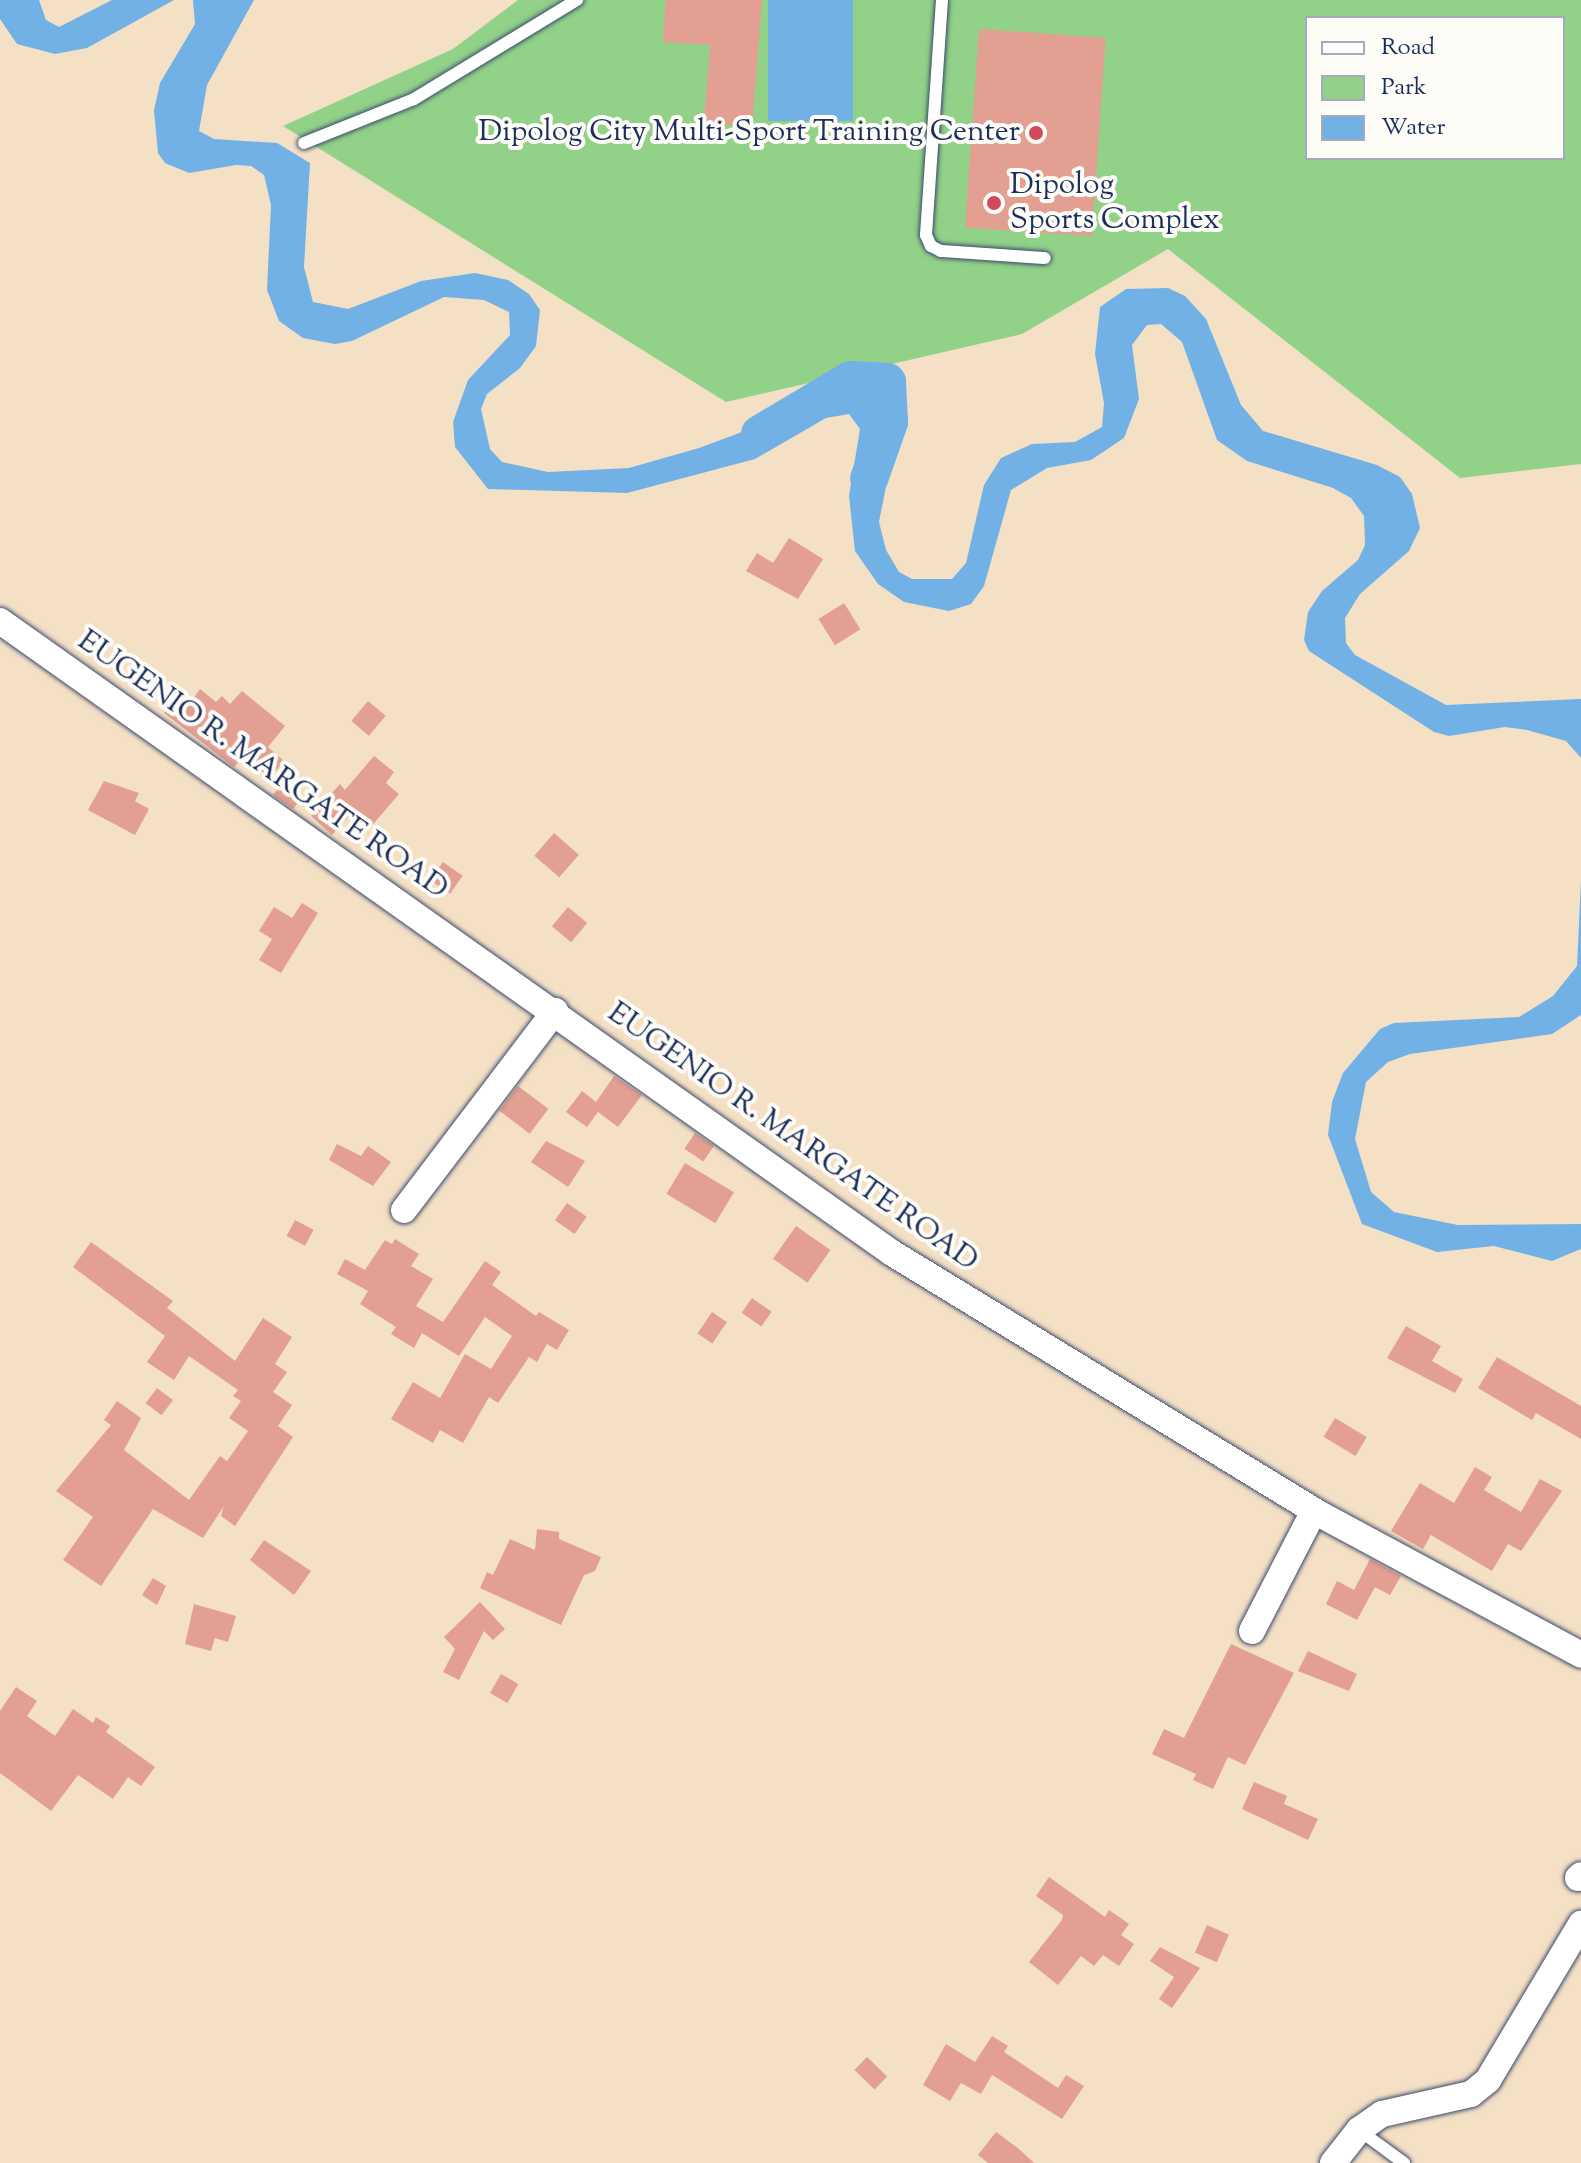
<!DOCTYPE html>
<html>
<head>
<meta charset="utf-8">
<style>
  body { margin:0 }
  #map { position:relative; width:1581px; height:2163px; overflow:hidden; background:#f4e0c5; font-family:"Sorts Mill Goudy",serif }
  div>[style] { position:absolute }
  .green>* { inset:0; background:#91d188 }
  .water>* { inset:0; background:#72b1e5; transform-origin:0 0 }
  .river>* { height:38px; margin:-19px; padding:0 19px; transform-origin:19px; border-radius:19px; background:#72b1e5 }
  .building>* { inset:0; background:#e29f92; transform-origin:0 0 }
  .roads { filter:drop-shadow(0 0 2px #3c4a6d) drop-shadow(0 0 2px #3c4a6d) }
  .lane>* { height:12px; margin:-6px; padding:0 6px; transform-origin:6px; border-radius:6px; background:#fff }
  .street>* { height:26px; margin:-13px; padding:0 13px; transform-origin:13px; border-radius:13px; background:#fff }
  .dots>* { width:22px; height:22px; translate:-50% -50%; box-sizing:border-box; border:4px solid #fdfcf7; border-radius:50% }
  span { translate:-50% -50%; white-space:nowrap; text-align:center; line-height:1.15; -webkit-text-stroke:8px #fdfcf7; paint-order:stroke }
  .poi-label { font-size:30px; color:#1b2f5e }
  .right { translate:-100% -50%; text-align:right }
  .left { translate:0 -50%; text-align:left }
  .street-label { font-size:30px; color:#1b2f5e }
  .legend { position:absolute; left:1305px; top:16px; width:260px; height:144px; box-sizing:border-box; background:#fdfcf7; border:2px solid #a3aaba; margin:0; padding:10px 14px; list-style:none; font-size:24px; color:#1b2f5e }
  .legend li { display:flex; align-items:center; gap:16px; height:40px }
  .legend b { width:40px; border:2px solid #a3aaba }
</style>
</head>
<body>
<div id="map">
  <div class="green">
    <i style="clip-path:polygon(evenodd,518px 0,1581px 0,1581px 464px,1460px 478px,1168px 249px,1022px 334px,726px 402px,283px 126px,453px 49px,518px 0,1307px 18px,1563px 18px,1563px 158px,1307px 158px,1307px 18px)"></i>
  </div>
  <div class="water">
    <i style="clip-path:polygon(0 0,39px 0,46px 20px,59px 27px,112px 0,174px 0,87px 48px,55px 54px,17px 44px,0 19px)"></i>
    <i style="clip-path:polygon(193px 0,254px 0,207px 85px,199px 131px,214px 139px,277px 143px,310px 163px,304px 267px,313px 302px,348px 309px,421px 281px,475px 273px,508px 280px,529px 294px,540px 310px,536px 346px,520px 368px,487px 394px,481px 409px,490px 449px,502px 462px,548px 472px,629px 468px,699px 448px,846px 393px,869px 396px,882px 412px,893px 451px,879px 522px,886px 550px,899px 572px,912px 579px,952px 579px,966px 563px,984px 485px,1001px 458px,1032px 444px,1075px 442px,1102px 427px,1104px 403px,1095px 354px,1100px 307px,1126px 289px,1168px 288px,1185px 296px,1206px 319px,1241px 405px,1263px 431px,1377px 465px,1400px 477px,1412px 494px,1420px 528px,1409px 551px,1360px 594px,1345px 618px,1346px 643px,1355px 655px,1446px 705px,1581px 699px,1581px 758px,1566px 741px,1527px 730px,1505px 727px,1449px 736px,1434px 732px,1309px 651px,1304px 640px,1308px 612px,1322px 591px,1358px 560px,1365px 545px,1364px 516px,1351px 498px,1333px 488px,1247px 461px,1217px 440px,1182px 342px,1161px 324px,1147px 325px,1132px 345px,1139px 399px,1124px 438px,1091px 460px,1047px 468px,1011px 490px,984px 586px,971px 604px,949px 611px,904px 602px,878px 584px,855px 551px,849px 496px,860px 429px,849px 414px,826px 418px,755px 459px,627px 493px,488px 489px,455px 447px,453px 422px,468px 380px,510px 335px,509px 312px,484px 300px,444px 297px,352px 341px,335px 344px,303px 338px,279px 321px,267px 290px,271px 205px,264px 175px,251px 166px,236px 165px,189px 173px,165px 163px,158px 153px,154px 110px,160px 83px,195px 24px)"></i>
    <i style="left:768px;top:0;width:85px;height:121px"></i>
    <i style="clip-path:polygon(1581px 880px,1581px 1015px,1552px 1034px,1410px 1054px,1388px 1062px,1366px 1082px,1355px 1139px,1371px 1192px,1394px 1212px,1458px 1225px,1581px 1224px,1581px 1249px,1552px 1261px,1494px 1246px,1437px 1252px,1362px 1224px,1328px 1135px,1332px 1102px,1343px 1073px,1380px 1029px,1394px 1023px,1519px 1017px,1553px 996px,1577px 966px)"></i>
  </div>
  <div class="river">
    <i style="left:760px;top:434px;width:106px;rotate:-30.7deg"></i>
    <i style="left:851px;top:380px;width:36px;rotate:3deg"></i>
    <i style="left:887px;top:382px;width:40px;rotate:87.1deg"></i>
    <i style="left:889px;top:422px;width:60px;rotate:109.3deg"></i>
  </div>
  <div class="building">
    <i style="clip-path:polygon(666px 0,762px 0,752px 127px,704px 123px,710px 45px,663px 42px)"></i>
    <i style="left:979px;top:29px;width:127px;height:199px;rotate:4deg"></i>
    <i style="clip-path:polygon(789px 538px,823px 559px,798px 599px,746px 571px,757px 553px,773px 563px)"></i>
    <i style="left:844px;top:603px;width:31px;height:30px;rotate:58deg"></i>
    <i style="clip-path:polygon(200px 689px,216px 702px,222px 696px,230px 704px,242px 691px,285px 726px,268px 747px,284px 761px,270px 778px,244px 756px,234px 767px,164px 713px,178px 694px,190px 703px)"></i>
    <i style="left:368px;top:701px;width:23px;height:26px;rotate:40deg"></i>
    <i style="clip-path:polygon(374px 756px,394px 772px,386px 783px,399px 794px,369px 829px,351px 814px,332px 835px,311px 816px,340px 784px,345px 790px)"></i>
    <i style="clip-path:polygon(104px 781px,139px 793px,135px 801px,149px 809px,135px 835px,88px 810px)"></i>
    <i style="clip-path:polygon(284px 781px,303px 797px,293px 809px,273px 795px)"></i>
    <i style="left:554px;top:833px;width:33px;height:30px;rotate:41deg"></i>
    <i style="left:443px;top:862px;width:24px;height:22px;rotate:35deg"></i>
    <i style="clip-path:polygon(302px 903px,318px 913px,281px 973px,259px 960px,272px 939px,259px 931px,274px 907px,292px 918px)"></i>
    <i style="left:568px;top:907px;width:25px;height:25px;rotate:40deg"></i>
    <i style="clip-path:polygon(614px 1076px,642px 1095px,618px 1127px,598px 1112px,587px 1127px,566px 1112px,582px 1091px,596px 1102px)"></i>
    <i style="left:518px;top:1086px;width:38px;height:31px;rotate:37deg"></i>
    <i style="left:695px;top:1133px;width:23px;height:19px;rotate:34deg"></i>
    <i style="clip-path:polygon(546px 1141px,585px 1161px,568px 1187px,531px 1162px)"></i>
    <i style="clip-path:polygon(337px 1144px,361px 1156px,368px 1146px,391px 1162px,373px 1186px,329px 1160px)"></i>
    <i style="left:685px;top:1163px;width:57px;height:36px;rotate:31deg"></i>
    <i style="left:567px;top:1203px;width:24px;height:21px;rotate:35deg"></i>
    <i style="left:295px;top:1220px;width:21px;height:18px;rotate:28deg"></i>
    <i style="left:796px;top:1226px;width:42px;height:40px;rotate:35deg"></i>
    <i style="clip-path:polygon(395px 1239px,419px 1254px,411px 1266px,433px 1279px,416px 1306px,443px 1322px,485px 1261px,501px 1272px,492px 1285px,536px 1316px,539px 1312px,569px 1330px,557px 1350px,547px 1344px,537px 1362px,529px 1357px,498px 1403px,489px 1397px,463px 1443px,440px 1430px,433px 1443px,391px 1419px,413px 1382px,440px 1398px,465px 1354px,491px 1369px,512px 1336px,485px 1317px,459px 1356px,422px 1333px,414px 1348px,391px 1334px,396px 1327px,360px 1304px,368px 1291px,337px 1274px,345px 1259px,365px 1270px,385px 1240px,392px 1244px)"></i>
    <i style="clip-path:polygon(91px 1242px,173px 1301px,167px 1308px,235px 1361px,263px 1318px,292px 1337px,275px 1364px,287px 1372px,273px 1392px,292px 1405px,278px 1426px,293px 1437px,235px 1526px,221px 1516px,224px 1506px,203px 1538px,153px 1509px,101px 1586px,63px 1560px,93px 1517px,56px 1491px,111px 1425px,104px 1420px,117px 1401px,141px 1418px,124px 1450px,189px 1500px,220px 1456px,227px 1461px,248px 1431px,229px 1418px,241px 1401px,233px 1396px,238px 1390px,189px 1356px,174px 1380px,147px 1362px,165px 1336px,73px 1267px)"></i>
    <i style="left:752px;top:1298px;width:24px;height:18px;rotate:35deg"></i>
    <i style="left:712px;top:1312px;width:18px;height:26px;rotate:34deg"></i>
    <i style="clip-path:polygon(1406px 1326px,1441px 1346px,1432px 1361px,1463px 1379px,1455px 1393px,1387px 1358px)"></i>
    <i style="clip-path:polygon(1497px 1357px,1581px 1406px,1581px 1439px,1536px 1413px,1532px 1420px,1478px 1388px)"></i>
    <i style="left:157px;top:1388px;width:20px;height:19px;rotate:37deg"></i>
    <i style="left:1335px;top:1418px;width:37px;height:22px;rotate:31deg"></i>
    <i style="clip-path:polygon(1475px 1467px,1492px 1477px,1484px 1490px,1521px 1512px,1540px 1479px,1562px 1491px,1521px 1551px,1508px 1544px,1492px 1571px,1431px 1535px,1423px 1549px,1391px 1531px,1420px 1483px,1454px 1503px)"></i>
    <i style="clip-path:polygon(537px 1529px,559px 1532px,559px 1539px,601px 1557px,595px 1571px,584px 1575px,561px 1625px,480px 1588px,487px 1572px,493px 1575px,510px 1539px,535px 1550px)"></i>
    <i style="clip-path:polygon(264px 1540px,311px 1571px,294px 1595px,250px 1560px)"></i>
    <i style="clip-path:polygon(1370px 1559px,1401px 1576px,1390px 1595px,1375px 1587px,1357px 1620px,1326px 1604px,1337px 1581px,1354px 1590px)"></i>
    <i style="clip-path:polygon(153px 1578px,166px 1586px,157px 1605px,142px 1595px)"></i>
    <i style="clip-path:polygon(480px 1602px,505px 1629px,493px 1640px,484px 1631px,459px 1680px,443px 1672px,455px 1649px,444px 1637px)"></i>
    <i style="clip-path:polygon(194px 1604px,236px 1616px,228px 1642px,215px 1638px,211px 1651px,185px 1644px)"></i>
    <i style="clip-path:polygon(1231px 1644px,1294px 1673px,1245px 1765px,1228px 1757px,1213px 1789px,1193px 1780px,1196px 1774px,1152px 1754px,1164px 1729px,1184px 1738px)"></i>
    <i style="clip-path:polygon(1308px 1651px,1357px 1674px,1349px 1691px,1298px 1671px)"></i>
    <i style="left:501px;top:1674px;width:20px;height:22px;rotate:30deg"></i>
    <i style="clip-path:polygon(16px 1687px,37px 1701px,27px 1716px,55px 1736px,73px 1709px,93px 1723px,96px 1717px,110px 1726px,106px 1732px,155px 1767px,141px 1786px,128px 1777px,113px 1799px,78px 1775px,51px 1811px,0 1773px,0 1711px)"></i>
    <i style="clip-path:polygon(1254px 1782px,1287px 1796px,1284px 1804px,1318px 1819px,1308px 1840px,1242px 1809px)"></i>
    <i style="clip-path:polygon(1049px 1877px,1105px 1917px,1109px 1910px,1129px 1924px,1121px 1935px,1134px 1944px,1119px 1966px,1103px 1955px,1094px 1966px,1081px 1956px,1058px 1985px,1029px 1962px,1062px 1920px,1063px 1915px,1036px 1896px)"></i>
    <i style="left:1207px;top:1925px;width:24px;height:30px;rotate:24deg"></i>
    <i style="clip-path:polygon(1160px 1947px,1200px 1968px,1172px 2008px,1159px 1999px,1174px 1977px,1150px 1961px)"></i>
    <i style="clip-path:polygon(992px 2036px,1008px 2046px,1004px 2052px,1058px 2088px,1066px 2075px,1084px 2086px,1062px 2119px,992px 2075px,981px 2094px,961px 2083px,950px 2101px,923px 2085px,946px 2044px,975px 2062px)"></i>
    <i style="left:867px;top:2057px;width:28px;height:18px;rotate:44deg"></i>
    <i style="clip-path:polygon(996px 2132px,1019px 2149px,1034px 2163px,988px 2163px,978px 2155px)"></i>
  </div>
  <div class="roads">
    <div class="lane">
      <i style="left:942px;top:0;width:236px;rotate:93.9deg"></i>
      <i style="left:926px;top:235px;width:12px;rotate:66deg"></i>
      <i style="left:931px;top:246px;width:11px;rotate:27deg"></i>
      <i style="left:941px;top:251px;width:104px;rotate:3.9deg"></i>
      <i style="left:304px;top:143px;width:118px;rotate:-21.8deg"></i>
      <i style="left:414px;top:99px;width:191px;rotate:-31.3deg"></i>
      <i style="left:1359px;top:2130px;width:56px;rotate:36.3deg"></i>
    </div>
    <div class="street">
      <i style="left:0;top:621px;width:1093px;rotate:35.32deg"></i>
      <i style="left:892px;top:1253px;width:495px;rotate:31.4deg"></i>
      <i style="left:1314px;top:1511px;width:303px;rotate:28.3deg"></i>
      <i style="left:404px;top:1210px;width:250px;rotate:-52.8deg"></i>
      <i style="left:1252px;top:1631px;width:135px;rotate:-62.7deg"></i>
      <i style="left:1578px;top:1878px;width:4px;rotate:-45deg"></i>
      <i style="left:1333px;top:2163px;width:42px;rotate:-51.8deg"></i>
      <i style="left:1359px;top:2130px;width:28px;rotate:-35deg"></i>
      <i style="left:1382px;top:2114px;width:91px;rotate:-12.7deg"></i>
      <i style="left:1471px;top:2094px;width:22px;rotate:-39deg"></i>
      <i style="left:1488px;top:2080px;width:182px;rotate:-59.2deg"></i>
    </div>
  </div>
  <div class="dots">
    <i style="left:1036px;top:133px;background:#d1495b"></i>
    <i style="left:994px;top:203px;background:#d1495b"></i>
  </div>
  <div class="poi-label">
    <span class="right" style="left:1020px;top:133px">Dipolog City Multi-Sport Training Center</span>
    <span class="left" style="left:1010px;top:203px">Dipolog<br>Sports Complex</span>
  </div>
  <div class="street-label">
    <span style="left:262px;top:766px;rotate:35deg">EUGENIO R. MARGATE ROAD</span>
    <span style="left:792px;top:1138px;rotate:35deg">EUGENIO R. MARGATE ROAD</span>
  </div>
  <ul class="legend">
  <li><b style="height:10px;background:#fff"></b>Road</li>
  <li><b style="height:22px;background:#91d188"></b>Park</li>
  <li><b style="height:22px;background:#72b1e5"></b>Water</li>
  </ul>
</div>
</body>
</html>
